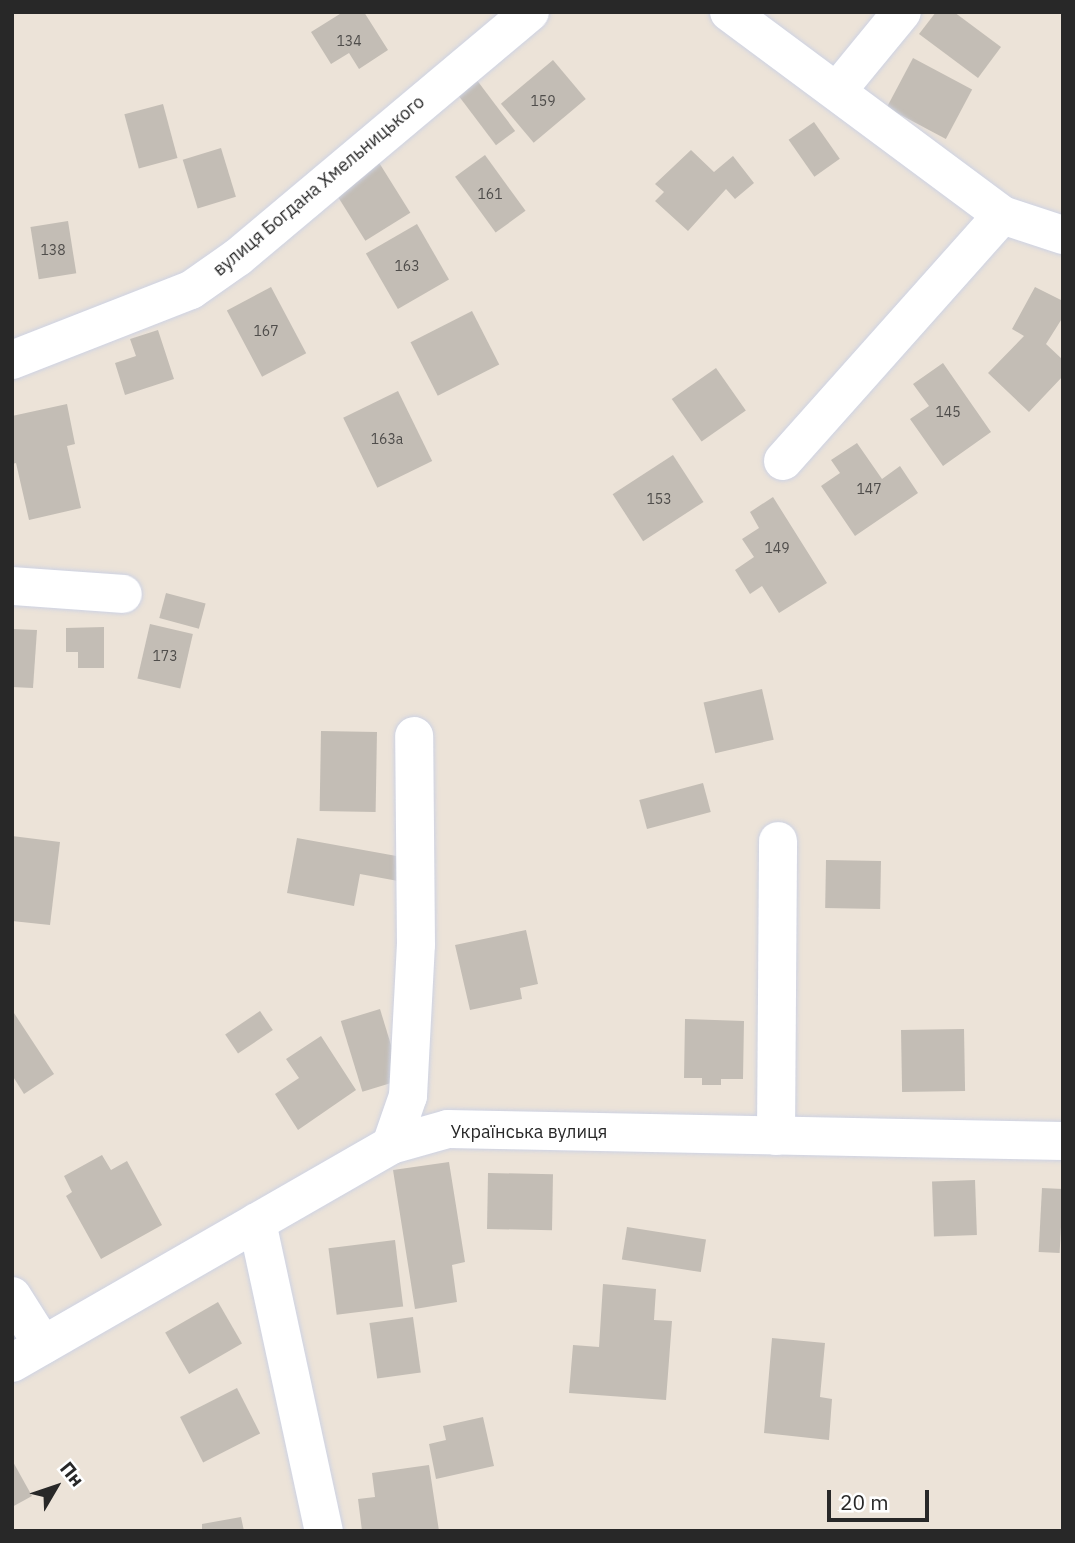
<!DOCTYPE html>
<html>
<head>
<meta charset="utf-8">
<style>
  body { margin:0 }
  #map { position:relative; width:1075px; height:1543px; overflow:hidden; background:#ece3d8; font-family:"IBM Plex Sans",sans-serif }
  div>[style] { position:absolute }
  .building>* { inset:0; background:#c3bdb5; transform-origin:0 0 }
  .roads { filter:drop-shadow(0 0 2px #cdd2e3) drop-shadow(0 0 2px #cdd2e3) }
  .minor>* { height:38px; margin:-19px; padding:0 19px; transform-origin:19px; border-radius:19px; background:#fff }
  span { translate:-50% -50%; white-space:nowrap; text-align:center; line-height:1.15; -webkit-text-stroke:5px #fff; paint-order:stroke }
  .number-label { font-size:14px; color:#4f4d4b }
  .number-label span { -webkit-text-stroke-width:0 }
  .street-label { font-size:18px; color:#282828 }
  .frame { position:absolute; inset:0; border:14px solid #282828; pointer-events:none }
  .north { position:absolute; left:21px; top:1452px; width:70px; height:70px; -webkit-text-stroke:5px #fff; paint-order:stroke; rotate:51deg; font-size:19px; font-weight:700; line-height:28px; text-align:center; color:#282828 }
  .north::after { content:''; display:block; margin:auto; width:24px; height:32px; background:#282828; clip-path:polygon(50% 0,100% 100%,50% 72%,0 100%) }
  .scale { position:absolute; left:827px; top:1490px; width:102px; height:32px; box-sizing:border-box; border:4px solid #282828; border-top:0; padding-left:9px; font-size:21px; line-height:24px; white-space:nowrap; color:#282828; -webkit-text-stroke:5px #fff; paint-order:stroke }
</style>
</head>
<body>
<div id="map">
  <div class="building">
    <i style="clip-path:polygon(343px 12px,364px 12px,388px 50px,359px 69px,349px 53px,331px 64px,311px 32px)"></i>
    <i style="clip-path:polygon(936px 12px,954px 12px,1001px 47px,978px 78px,919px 34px)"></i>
    <i style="left:913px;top:58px;width:67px;height:56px;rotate:28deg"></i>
    <i style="left:553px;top:60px;width:51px;height:68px;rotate:50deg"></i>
    <i style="left:473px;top:75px;width:70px;height:24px;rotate:53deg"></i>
    <i style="left:163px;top:104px;width:56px;height:40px;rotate:75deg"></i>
    <i style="left:814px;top:122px;width:45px;height:31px;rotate:55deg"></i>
    <i style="left:221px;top:148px;width:51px;height:40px;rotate:73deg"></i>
    <i style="clip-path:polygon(691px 150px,714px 172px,733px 156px,754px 183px,735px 199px,726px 189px,688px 231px,655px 201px,664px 192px,655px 184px)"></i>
    <i style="left:485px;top:155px;width:69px;height:37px;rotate:54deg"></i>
    <i style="left:378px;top:161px;width:61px;height:53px;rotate:58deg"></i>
    <i style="left:68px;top:221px;width:53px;height:38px;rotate:81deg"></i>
    <i style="left:417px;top:224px;width:64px;height:59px;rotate:60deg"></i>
    <i style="left:271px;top:287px;width:75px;height:50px;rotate:62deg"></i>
    <i style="clip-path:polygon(1035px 287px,1063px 301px,1063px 317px,1046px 344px,1063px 360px,1063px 376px,1029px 412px,988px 373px,1024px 336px,1012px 329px)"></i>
    <i style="left:472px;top:311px;width:60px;height:69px;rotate:63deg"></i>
    <i style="clip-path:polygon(158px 330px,174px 379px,125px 395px,115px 363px,136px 356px,130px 339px)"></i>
    <i style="clip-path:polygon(943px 363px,991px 432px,943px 466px,910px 419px,929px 406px,913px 384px)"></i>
    <i style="left:716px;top:368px;width:52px;height:54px;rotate:55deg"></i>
    <i style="left:398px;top:391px;width:78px;height:61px;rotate:64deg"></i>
    <i style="clip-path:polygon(67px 404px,75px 444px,67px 446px,81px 508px,29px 520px,16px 463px,12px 464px,12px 416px)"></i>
    <i style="clip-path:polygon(857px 443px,882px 479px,900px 466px,918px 493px,855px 536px,821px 486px,840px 473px,831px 460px)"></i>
    <i style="left:673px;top:455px;width:56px;height:72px;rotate:57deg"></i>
    <i style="clip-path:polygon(773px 497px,827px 583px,779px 613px,762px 586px,750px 594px,735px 570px,754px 557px,742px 539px,759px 528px,750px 512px)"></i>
    <i style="left:166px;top:593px;width:41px;height:26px;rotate:15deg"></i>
    <i style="left:150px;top:624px;width:44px;height:56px;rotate:13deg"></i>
    <i style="clip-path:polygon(104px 627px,104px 668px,78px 668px,78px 652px,66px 652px,66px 628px)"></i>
    <i style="clip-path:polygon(12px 629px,37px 630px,33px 688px,12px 687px)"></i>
    <i style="left:762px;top:689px;width:52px;height:60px;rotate:77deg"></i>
    <i style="left:321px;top:731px;width:56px;height:80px;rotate:1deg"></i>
    <i style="left:703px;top:783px;width:30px;height:66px;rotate:75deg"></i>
    <i style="clip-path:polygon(12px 836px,60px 842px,50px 925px,12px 921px)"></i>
    <i style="clip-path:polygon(297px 838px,402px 857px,398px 881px,360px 874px,354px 906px,287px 893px)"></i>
    <i style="left:826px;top:860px;width:55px;height:48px;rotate:1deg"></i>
    <i style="clip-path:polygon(526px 930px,538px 984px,520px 988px,522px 999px,470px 1010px,455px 945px)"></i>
    <i style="left:380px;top:1009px;width:74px;height:41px;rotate:73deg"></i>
    <i style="clip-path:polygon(12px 1010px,54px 1074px,24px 1094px,12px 1075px)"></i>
    <i style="left:260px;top:1011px;width:23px;height:42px;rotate:56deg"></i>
    <i style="clip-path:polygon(685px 1019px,744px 1021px,743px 1079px,721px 1079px,721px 1085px,702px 1085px,702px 1078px,684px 1078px)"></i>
    <i style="left:964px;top:1029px;width:62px;height:63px;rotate:89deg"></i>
    <i style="clip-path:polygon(321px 1036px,356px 1090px,298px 1130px,275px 1094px,299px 1078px,286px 1059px)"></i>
    <i style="clip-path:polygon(102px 1155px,111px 1170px,127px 1161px,162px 1225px,101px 1259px,66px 1196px,72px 1192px,64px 1176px)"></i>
    <i style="clip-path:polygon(449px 1162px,465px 1262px,452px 1265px,457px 1302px,415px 1309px,393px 1170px)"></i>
    <i style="left:488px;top:1173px;width:65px;height:56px;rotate:1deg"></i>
    <i style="left:975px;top:1180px;width:55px;height:43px;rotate:88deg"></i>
    <i style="left:1042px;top:1188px;width:21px;height:64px;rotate:3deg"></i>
    <i style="left:627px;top:1227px;width:80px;height:33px;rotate:9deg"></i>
    <i style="left:395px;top:1240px;width:67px;height:67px;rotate:83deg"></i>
    <i style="clip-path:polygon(603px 1284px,656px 1289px,654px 1320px,672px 1321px,666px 1400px,569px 1393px,573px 1345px,599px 1347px)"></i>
    <i style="left:218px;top:1302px;width:48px;height:61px;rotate:60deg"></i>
    <i style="left:413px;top:1317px;width:56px;height:44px;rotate:82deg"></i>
    <i style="clip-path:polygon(772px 1338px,825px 1343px,820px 1397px,832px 1399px,829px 1440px,764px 1433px)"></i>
    <i style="left:237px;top:1388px;width:51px;height:64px;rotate:63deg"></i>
    <i style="clip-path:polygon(483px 1417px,494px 1466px,436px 1479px,429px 1444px,446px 1440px,443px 1426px)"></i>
    <i style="clip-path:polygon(12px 1460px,32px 1496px,12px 1507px)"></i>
    <i style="clip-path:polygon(429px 1465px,439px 1531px,362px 1531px,358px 1499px,375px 1497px,372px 1473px)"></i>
    <i style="clip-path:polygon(241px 1517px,244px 1531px,202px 1531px,202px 1524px)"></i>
  </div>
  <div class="roads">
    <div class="minor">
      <i style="left:729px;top:12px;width:340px;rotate:36.6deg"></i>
      <i style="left:1002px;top:215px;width:64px;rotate:18.2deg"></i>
      <i style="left:837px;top:91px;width:102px;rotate:-50.6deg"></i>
      <i style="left:12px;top:360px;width:192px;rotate:-21.4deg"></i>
      <i style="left:191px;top:290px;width:57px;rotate:-35.1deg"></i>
      <i style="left:238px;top:257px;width:381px;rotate:-40deg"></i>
      <i style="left:783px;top:461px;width:329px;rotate:-48.3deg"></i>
      <i style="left:12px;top:586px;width:111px;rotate:4.1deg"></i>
      <i style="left:776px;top:1136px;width:295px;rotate:-89.6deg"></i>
      <i style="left:391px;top:1145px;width:52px;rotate:-70.9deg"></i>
      <i style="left:408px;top:1096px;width:151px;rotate:-87deg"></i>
      <i style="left:416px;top:945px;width:209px;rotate:-90.5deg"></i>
      <i style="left:257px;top:1222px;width:316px;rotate:77.8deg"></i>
      <i style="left:12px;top:1296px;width:58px;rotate:57.7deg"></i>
      <i style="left:12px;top:1363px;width:437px;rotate:-29.9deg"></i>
      <i style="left:391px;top:1145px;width:59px;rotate:-15.7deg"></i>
      <i style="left:448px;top:1129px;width:615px;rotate:1.12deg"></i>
    </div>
  </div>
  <div class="number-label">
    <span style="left:349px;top:41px">134</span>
    <span style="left:543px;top:101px">159</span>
    <span style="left:490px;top:194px">161</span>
    <span style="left:53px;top:250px">138</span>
    <span style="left:407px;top:266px">163</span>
    <span style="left:266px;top:331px">167</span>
    <span style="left:948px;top:412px">145</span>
    <span style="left:387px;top:439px">163а</span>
    <span style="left:869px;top:489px">147</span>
    <span style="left:659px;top:499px">153</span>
    <span style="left:777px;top:548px">149</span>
    <span style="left:165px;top:656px">173</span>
  </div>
  <div class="street-label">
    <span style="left:319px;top:186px;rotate:-40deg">вулиця Богдана Хмельницького</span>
    <span style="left:529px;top:1132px">Українська вулиця</span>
  </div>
  <div class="frame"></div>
  <div class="north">Пн</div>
  <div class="scale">20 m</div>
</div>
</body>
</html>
